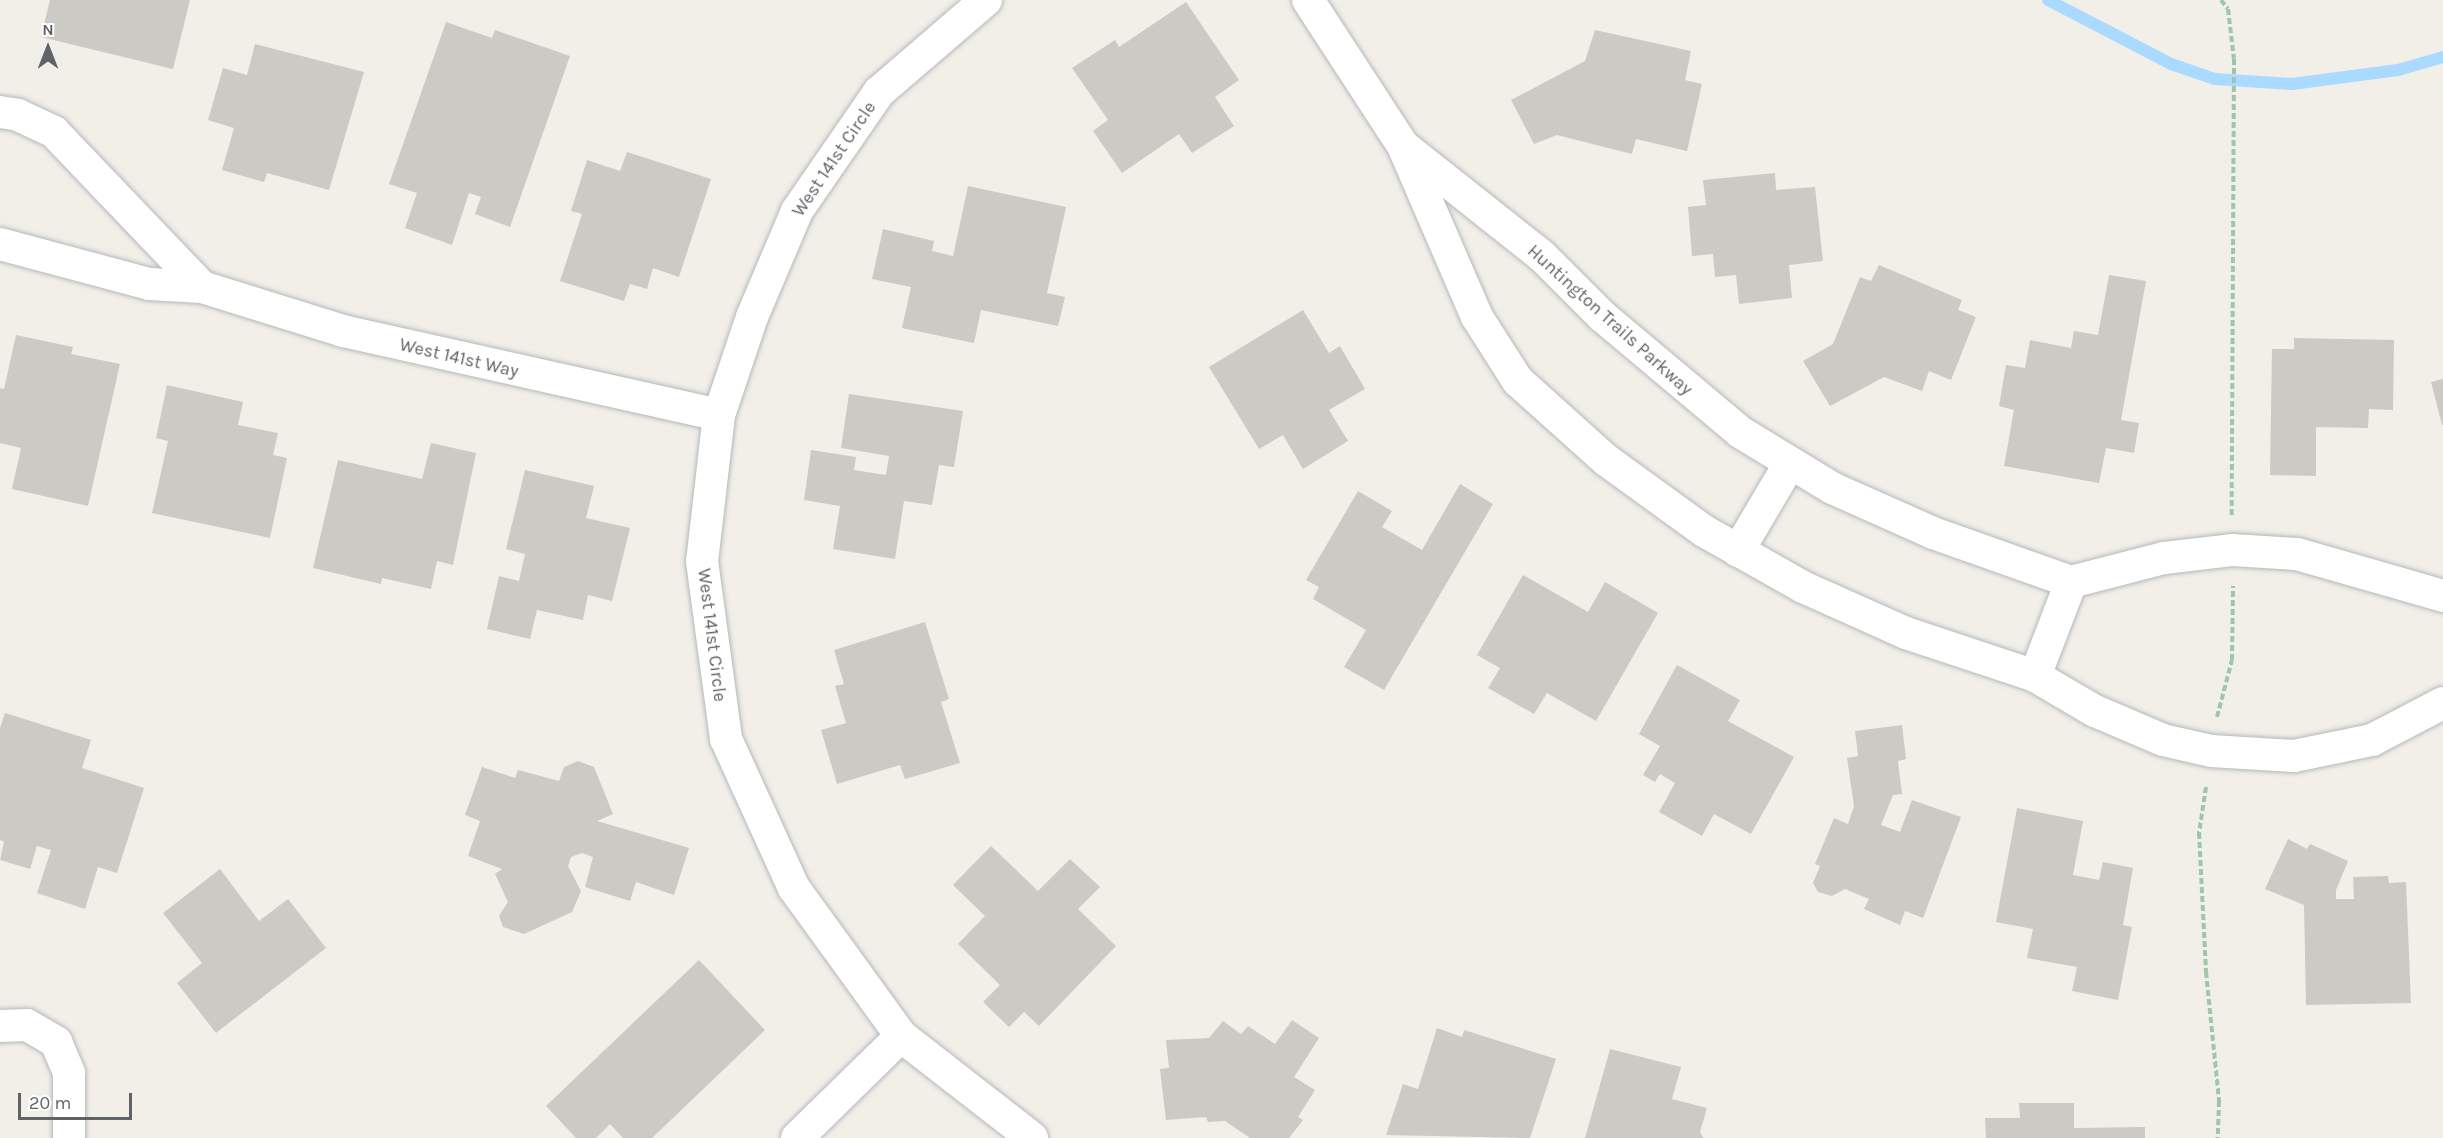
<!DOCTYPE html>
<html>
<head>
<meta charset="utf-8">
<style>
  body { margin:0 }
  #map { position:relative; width:2443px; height:1138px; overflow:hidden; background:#f1efe8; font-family:Karla,sans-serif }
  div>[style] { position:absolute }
  .stream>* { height:12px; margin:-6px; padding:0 6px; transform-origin:6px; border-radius:6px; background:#aadaff }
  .building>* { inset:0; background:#cccac5 }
  .path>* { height:4px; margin-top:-2px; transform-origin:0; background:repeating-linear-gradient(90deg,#9cc7a9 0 6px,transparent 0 9px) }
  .roads { filter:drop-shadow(0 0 2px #b5b8bc) drop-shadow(0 0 2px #b5b8bc) }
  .street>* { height:32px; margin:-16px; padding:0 16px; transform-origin:16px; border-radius:16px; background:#fff }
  span { translate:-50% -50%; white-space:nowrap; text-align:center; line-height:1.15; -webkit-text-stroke:5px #fff; paint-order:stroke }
  .street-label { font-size:18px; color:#5f6368 }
  .north { position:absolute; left:18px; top:18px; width:60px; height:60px; -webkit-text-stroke:4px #fff; paint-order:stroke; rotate:0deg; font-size:16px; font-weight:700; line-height:24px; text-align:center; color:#5f6368 }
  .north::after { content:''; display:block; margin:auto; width:21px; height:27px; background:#5f6368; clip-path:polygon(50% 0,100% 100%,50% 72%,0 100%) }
  .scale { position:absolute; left:18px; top:1093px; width:114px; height:27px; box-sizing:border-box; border:3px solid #5f6368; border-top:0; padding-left:8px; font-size:18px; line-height:21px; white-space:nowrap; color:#5f6368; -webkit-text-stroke:4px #fff; paint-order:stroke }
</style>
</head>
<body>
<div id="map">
  <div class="stream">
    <i style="left:2048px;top:0;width:139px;rotate:27.5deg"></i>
    <i style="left:2171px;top:64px;width:46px;rotate:18.8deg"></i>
    <i style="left:2215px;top:79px;width:77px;rotate:3.7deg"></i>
    <i style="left:2292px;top:84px;width:107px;rotate:-7.5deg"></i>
    <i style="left:2398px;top:70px;width:47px;rotate:-16.1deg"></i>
  </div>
  <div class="building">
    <i style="clip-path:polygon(50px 0,190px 0,173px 69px,41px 37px)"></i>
    <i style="clip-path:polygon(1186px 2px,1239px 80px,1215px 97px,1234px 126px,1192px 153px,1179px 134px,1122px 173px,1093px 131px,1108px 120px,1072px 68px,1115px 40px,1119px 47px)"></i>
    <i style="clip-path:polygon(446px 22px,492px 38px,495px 30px,570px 56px,510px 227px,475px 214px,481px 197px,469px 193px,452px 245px,405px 228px,417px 193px,389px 184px)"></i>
    <i style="clip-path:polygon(1595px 30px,1691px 51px,1685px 80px,1702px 84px,1687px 151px,1636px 139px,1632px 154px,1557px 135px,1534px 144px,1511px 100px,1585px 61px)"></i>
    <i style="clip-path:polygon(255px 44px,364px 72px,329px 190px,267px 173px,264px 182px,222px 170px,234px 128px,208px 120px,223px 68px,247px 75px)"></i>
    <i style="clip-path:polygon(627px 152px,711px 179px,679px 277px,653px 268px,647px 289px,630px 284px,624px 301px,560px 281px,582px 214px,571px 211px,587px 160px,620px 171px)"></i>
    <i style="clip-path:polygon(1775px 173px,1776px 190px,1815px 187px,1823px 261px,1789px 265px,1792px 298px,1739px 304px,1736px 275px,1715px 277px,1713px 254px,1692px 256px,1688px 207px,1706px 205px,1703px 180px)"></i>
    <i style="clip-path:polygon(968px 186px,1066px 207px,1047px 293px,1065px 297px,1058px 326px,981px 310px,974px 343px,902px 328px,911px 287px,872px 279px,883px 229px,934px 241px,932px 251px,953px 256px)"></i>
    <i style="clip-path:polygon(1879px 265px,1962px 300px,1958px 310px,1976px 317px,1951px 380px,1929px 371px,1922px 391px,1884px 377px,1830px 406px,1803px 361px,1833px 344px,1860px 277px,1871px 281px)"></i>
    <i style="clip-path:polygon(2109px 275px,2146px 281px,2121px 420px,2139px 423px,2134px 453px,2106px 448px,2099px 483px,2004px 466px,2014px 410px,1999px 406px,2006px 365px,2025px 368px,2030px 340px,2071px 348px,2074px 331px,2098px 335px)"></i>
    <i style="clip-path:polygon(1303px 310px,1329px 353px,1340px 346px,1365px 389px,1329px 410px,1348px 441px,1303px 469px,1283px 435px,1259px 449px,1209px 367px)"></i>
    <i style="clip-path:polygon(16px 335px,73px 347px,71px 354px,120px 364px,88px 506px,12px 489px,21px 448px,0 443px,0 388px,4px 389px)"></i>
    <i style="clip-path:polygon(2294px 338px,2394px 340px,2393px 410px,2369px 409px,2368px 428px,2316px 427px,2316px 476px,2270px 475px,2272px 349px,2294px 349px)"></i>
    <i style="clip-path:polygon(2443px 379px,2443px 425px,2442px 425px,2431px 382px)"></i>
    <i style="clip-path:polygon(167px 385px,243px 402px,238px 425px,278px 433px,273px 455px,287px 458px,270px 538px,152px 513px,168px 441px,156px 438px)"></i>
    <i style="clip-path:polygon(849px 394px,963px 411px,954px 467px,939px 465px,932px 505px,904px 501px,895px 559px,833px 549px,840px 506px,804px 500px,811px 450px,856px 457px,854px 470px,886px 475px,889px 456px,841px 448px)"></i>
    <i style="clip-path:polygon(431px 443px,476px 453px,453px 565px,437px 561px,431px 589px,382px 578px,381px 584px,313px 568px,338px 460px,422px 479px)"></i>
    <i style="clip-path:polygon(525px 470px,594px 486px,586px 518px,630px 528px,612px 601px,588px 595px,583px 620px,537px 610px,530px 639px,487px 629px,499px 576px,519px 581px,525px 554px,506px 549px)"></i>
    <i style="clip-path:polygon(1460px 484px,1493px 504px,1384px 690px,1344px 667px,1366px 630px,1313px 599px,1319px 587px,1306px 580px,1358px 491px,1392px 511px,1382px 527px,1422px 550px)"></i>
    <i style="clip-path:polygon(1523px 575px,1588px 612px,1605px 582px,1658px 613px,1596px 721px,1547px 693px,1534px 714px,1488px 688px,1500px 668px,1477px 655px)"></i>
    <i style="clip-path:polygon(925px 622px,949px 699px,941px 702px,960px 763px,905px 779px,900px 765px,837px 784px,821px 730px,846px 723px,835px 686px,844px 684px,834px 650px)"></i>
    <i style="clip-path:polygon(1677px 665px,1740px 700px,1728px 721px,1794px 757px,1751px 834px,1714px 814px,1702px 836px,1659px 812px,1675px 783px,1660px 774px,1655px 782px,1643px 775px,1660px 746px,1639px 734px)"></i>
    <i style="clip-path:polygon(5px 713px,91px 740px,82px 768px,144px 788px,117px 873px,98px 867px,85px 909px,37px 893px,51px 850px,37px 846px,30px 869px,0 860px,4px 842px,0 840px,0 728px)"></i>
    <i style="clip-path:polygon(1902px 725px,1906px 759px,1898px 761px,1902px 794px,1893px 795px,1881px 825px,1900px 832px,1912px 800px,1961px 817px,1923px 918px,1905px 911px,1900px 925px,1864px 909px,1869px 899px,1845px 889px,1832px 896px,1818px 892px,1813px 883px,1820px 866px,1815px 864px,1834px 818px,1848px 824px,1854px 806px,1847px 758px,1858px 756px,1855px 731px)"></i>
    <i style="clip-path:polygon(578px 761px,594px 767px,613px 814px,597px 821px,689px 848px,674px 895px,636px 882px,630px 901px,585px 887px,593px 857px,582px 853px,571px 857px,568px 866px,581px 891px,572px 912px,524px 934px,503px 927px,499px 916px,508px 902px,495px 874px,502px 869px,468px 856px,480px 821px,465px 815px,482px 767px,515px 778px,518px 770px,559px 781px,564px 767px)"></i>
    <i style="clip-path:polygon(2017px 808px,2083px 821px,2073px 875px,2099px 880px,2103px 862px,2133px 868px,2123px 925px,2132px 927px,2118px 1000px,2072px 991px,2077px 967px,2027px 958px,2033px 929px,1996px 922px)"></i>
    <i style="clip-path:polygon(2288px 839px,2307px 849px,2310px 844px,2348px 861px,2336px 890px,2336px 899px,2354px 899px,2353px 877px,2388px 876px,2389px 883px,2406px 882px,2411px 1003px,2306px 1005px,2304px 905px,2265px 889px)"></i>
    <i style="clip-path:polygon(991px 846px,1038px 891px,1070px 859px,1100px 887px,1078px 909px,1116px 946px,1039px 1026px,1024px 1012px,1009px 1027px,983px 1002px,1000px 985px,958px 944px,985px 916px,953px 885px)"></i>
    <i style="clip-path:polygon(220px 869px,259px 921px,288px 899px,326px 948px,216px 1033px,177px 983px,202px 963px,163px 913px)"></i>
    <i style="clip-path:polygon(699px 960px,765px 1030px,652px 1138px,623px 1138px,610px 1124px,596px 1138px,576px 1138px,546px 1106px)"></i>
    <i style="clip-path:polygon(1292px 1020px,1319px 1038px,1294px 1077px,1315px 1090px,1298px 1117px,1303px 1120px,1289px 1138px,1250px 1138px,1225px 1121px,1208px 1122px,1206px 1117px,1166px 1120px,1160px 1069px,1169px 1068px,1166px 1040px,1209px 1038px,1223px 1021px,1241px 1034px,1248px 1026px,1275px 1044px)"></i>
    <i style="clip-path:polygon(1437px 1028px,1462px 1037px,1464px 1030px,1556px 1059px,1530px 1138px,1386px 1135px,1403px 1084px,1418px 1089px)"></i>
    <i style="clip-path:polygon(1610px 1049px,1681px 1067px,1672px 1099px,1707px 1108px,1700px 1132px,1703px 1138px,1585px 1138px)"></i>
    <i style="clip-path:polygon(2019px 1103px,2074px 1103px,2074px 1128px,2145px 1127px,2145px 1138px,1986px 1138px,1985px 1118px,2020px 1118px)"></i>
  </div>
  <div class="path">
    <i style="left:2221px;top:0;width:11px;rotate:52deg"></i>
    <i style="left:2228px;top:9px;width:50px;rotate:83.2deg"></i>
    <i style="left:2234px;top:59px;width:456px;rotate:90.3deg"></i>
    <i style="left:2217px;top:717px;width:59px;rotate:-75.3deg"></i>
    <i style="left:2232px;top:660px;width:74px;rotate:-89.2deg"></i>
    <i style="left:2206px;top:787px;width:47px;rotate:98.7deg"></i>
    <i style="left:2199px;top:833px;width:139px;rotate:87.1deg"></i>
    <i style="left:2206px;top:972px;width:130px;rotate:84.2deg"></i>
    <i style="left:2219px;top:1101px;width:37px;rotate:92deg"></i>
  </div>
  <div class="roads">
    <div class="street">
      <i style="left:986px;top:0;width:141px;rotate:139.3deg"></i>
      <i style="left:879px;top:92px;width:145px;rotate:124.6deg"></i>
      <i style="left:797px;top:211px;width:115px;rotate:113deg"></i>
      <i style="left:752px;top:317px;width:103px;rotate:108.6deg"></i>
      <i style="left:719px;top:415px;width:147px;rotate:96.6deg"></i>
      <i style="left:702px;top:561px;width:180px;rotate:82.3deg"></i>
      <i style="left:726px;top:739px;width:164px;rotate:65.5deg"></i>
      <i style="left:794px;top:888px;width:183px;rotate:54.1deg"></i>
      <i style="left:901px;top:1036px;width:166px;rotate:37.9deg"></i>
      <i style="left:1308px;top:0;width:174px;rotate:56.9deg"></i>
      <i style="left:1403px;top:146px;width:186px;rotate:66.6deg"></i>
      <i style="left:1477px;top:317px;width:76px;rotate:57.4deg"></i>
      <i style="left:1518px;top:381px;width:118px;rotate:41.9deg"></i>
      <i style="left:1606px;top:460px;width:121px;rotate:35.9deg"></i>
      <i style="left:1704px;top:531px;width:114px;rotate:29.5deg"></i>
      <i style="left:1803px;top:587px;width:113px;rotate:24.1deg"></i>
      <i style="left:1906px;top:633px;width:136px;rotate:18.4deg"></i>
      <i style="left:2035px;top:676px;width:69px;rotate:30.3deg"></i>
      <i style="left:2095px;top:711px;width:74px;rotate:23.1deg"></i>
      <i style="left:2163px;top:740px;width:49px;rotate:12.9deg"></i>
      <i style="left:2211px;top:751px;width:83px;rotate:3.4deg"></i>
      <i style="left:2294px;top:756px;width:80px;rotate:-11.6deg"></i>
      <i style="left:2372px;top:740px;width:80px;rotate:-27.5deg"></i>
      <i style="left:0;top:112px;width:18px;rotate:9deg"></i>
      <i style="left:18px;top:115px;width:40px;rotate:25deg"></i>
      <i style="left:54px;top:132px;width:214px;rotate:46.3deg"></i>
      <i style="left:1407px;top:149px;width:172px;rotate:38.4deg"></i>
      <i style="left:1542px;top:256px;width:85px;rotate:45deg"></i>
      <i style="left:1602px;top:316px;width:180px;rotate:40deg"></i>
      <i style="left:1740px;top:432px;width:108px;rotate:31.3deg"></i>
      <i style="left:1832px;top:488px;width:111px;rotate:24deg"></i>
      <i style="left:1933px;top:533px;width:146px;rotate:19.5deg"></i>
      <i style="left:2071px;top:582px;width:96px;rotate:-14.5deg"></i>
      <i style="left:2164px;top:558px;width:68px;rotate:-6.7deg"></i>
      <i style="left:2232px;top:550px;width:65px;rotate:3.5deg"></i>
      <i style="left:2297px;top:554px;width:152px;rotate:16deg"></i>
      <i style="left:0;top:244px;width:154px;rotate:15deg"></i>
      <i style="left:149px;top:284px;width:53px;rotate:3.2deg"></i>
      <i style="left:202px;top:287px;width:148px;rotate:17.3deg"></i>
      <i style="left:343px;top:331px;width:385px;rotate:12.6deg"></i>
      <i style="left:1738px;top:551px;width:102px;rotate:-59.4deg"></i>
      <i style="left:2035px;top:676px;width:101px;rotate:-69deg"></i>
      <i style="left:0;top:1026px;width:27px;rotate:-2deg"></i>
      <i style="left:27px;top:1025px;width:34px;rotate:30deg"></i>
      <i style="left:56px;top:1042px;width:34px;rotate:67deg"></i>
      <i style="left:69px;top:1073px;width:65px;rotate:90deg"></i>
      <i style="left:797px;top:1138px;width:146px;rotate:-44.4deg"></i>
    </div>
  </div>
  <div class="street-label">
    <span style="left:834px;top:159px;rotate:-56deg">West 141st Circle</span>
    <span style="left:1610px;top:320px;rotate:42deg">Huntington Trails Parkway</span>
    <span style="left:459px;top:358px;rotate:13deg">West 141st Way</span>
    <span style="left:712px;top:635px;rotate:83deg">West 141st Circle</span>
  </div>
  <div class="north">N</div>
  <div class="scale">20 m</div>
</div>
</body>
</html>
